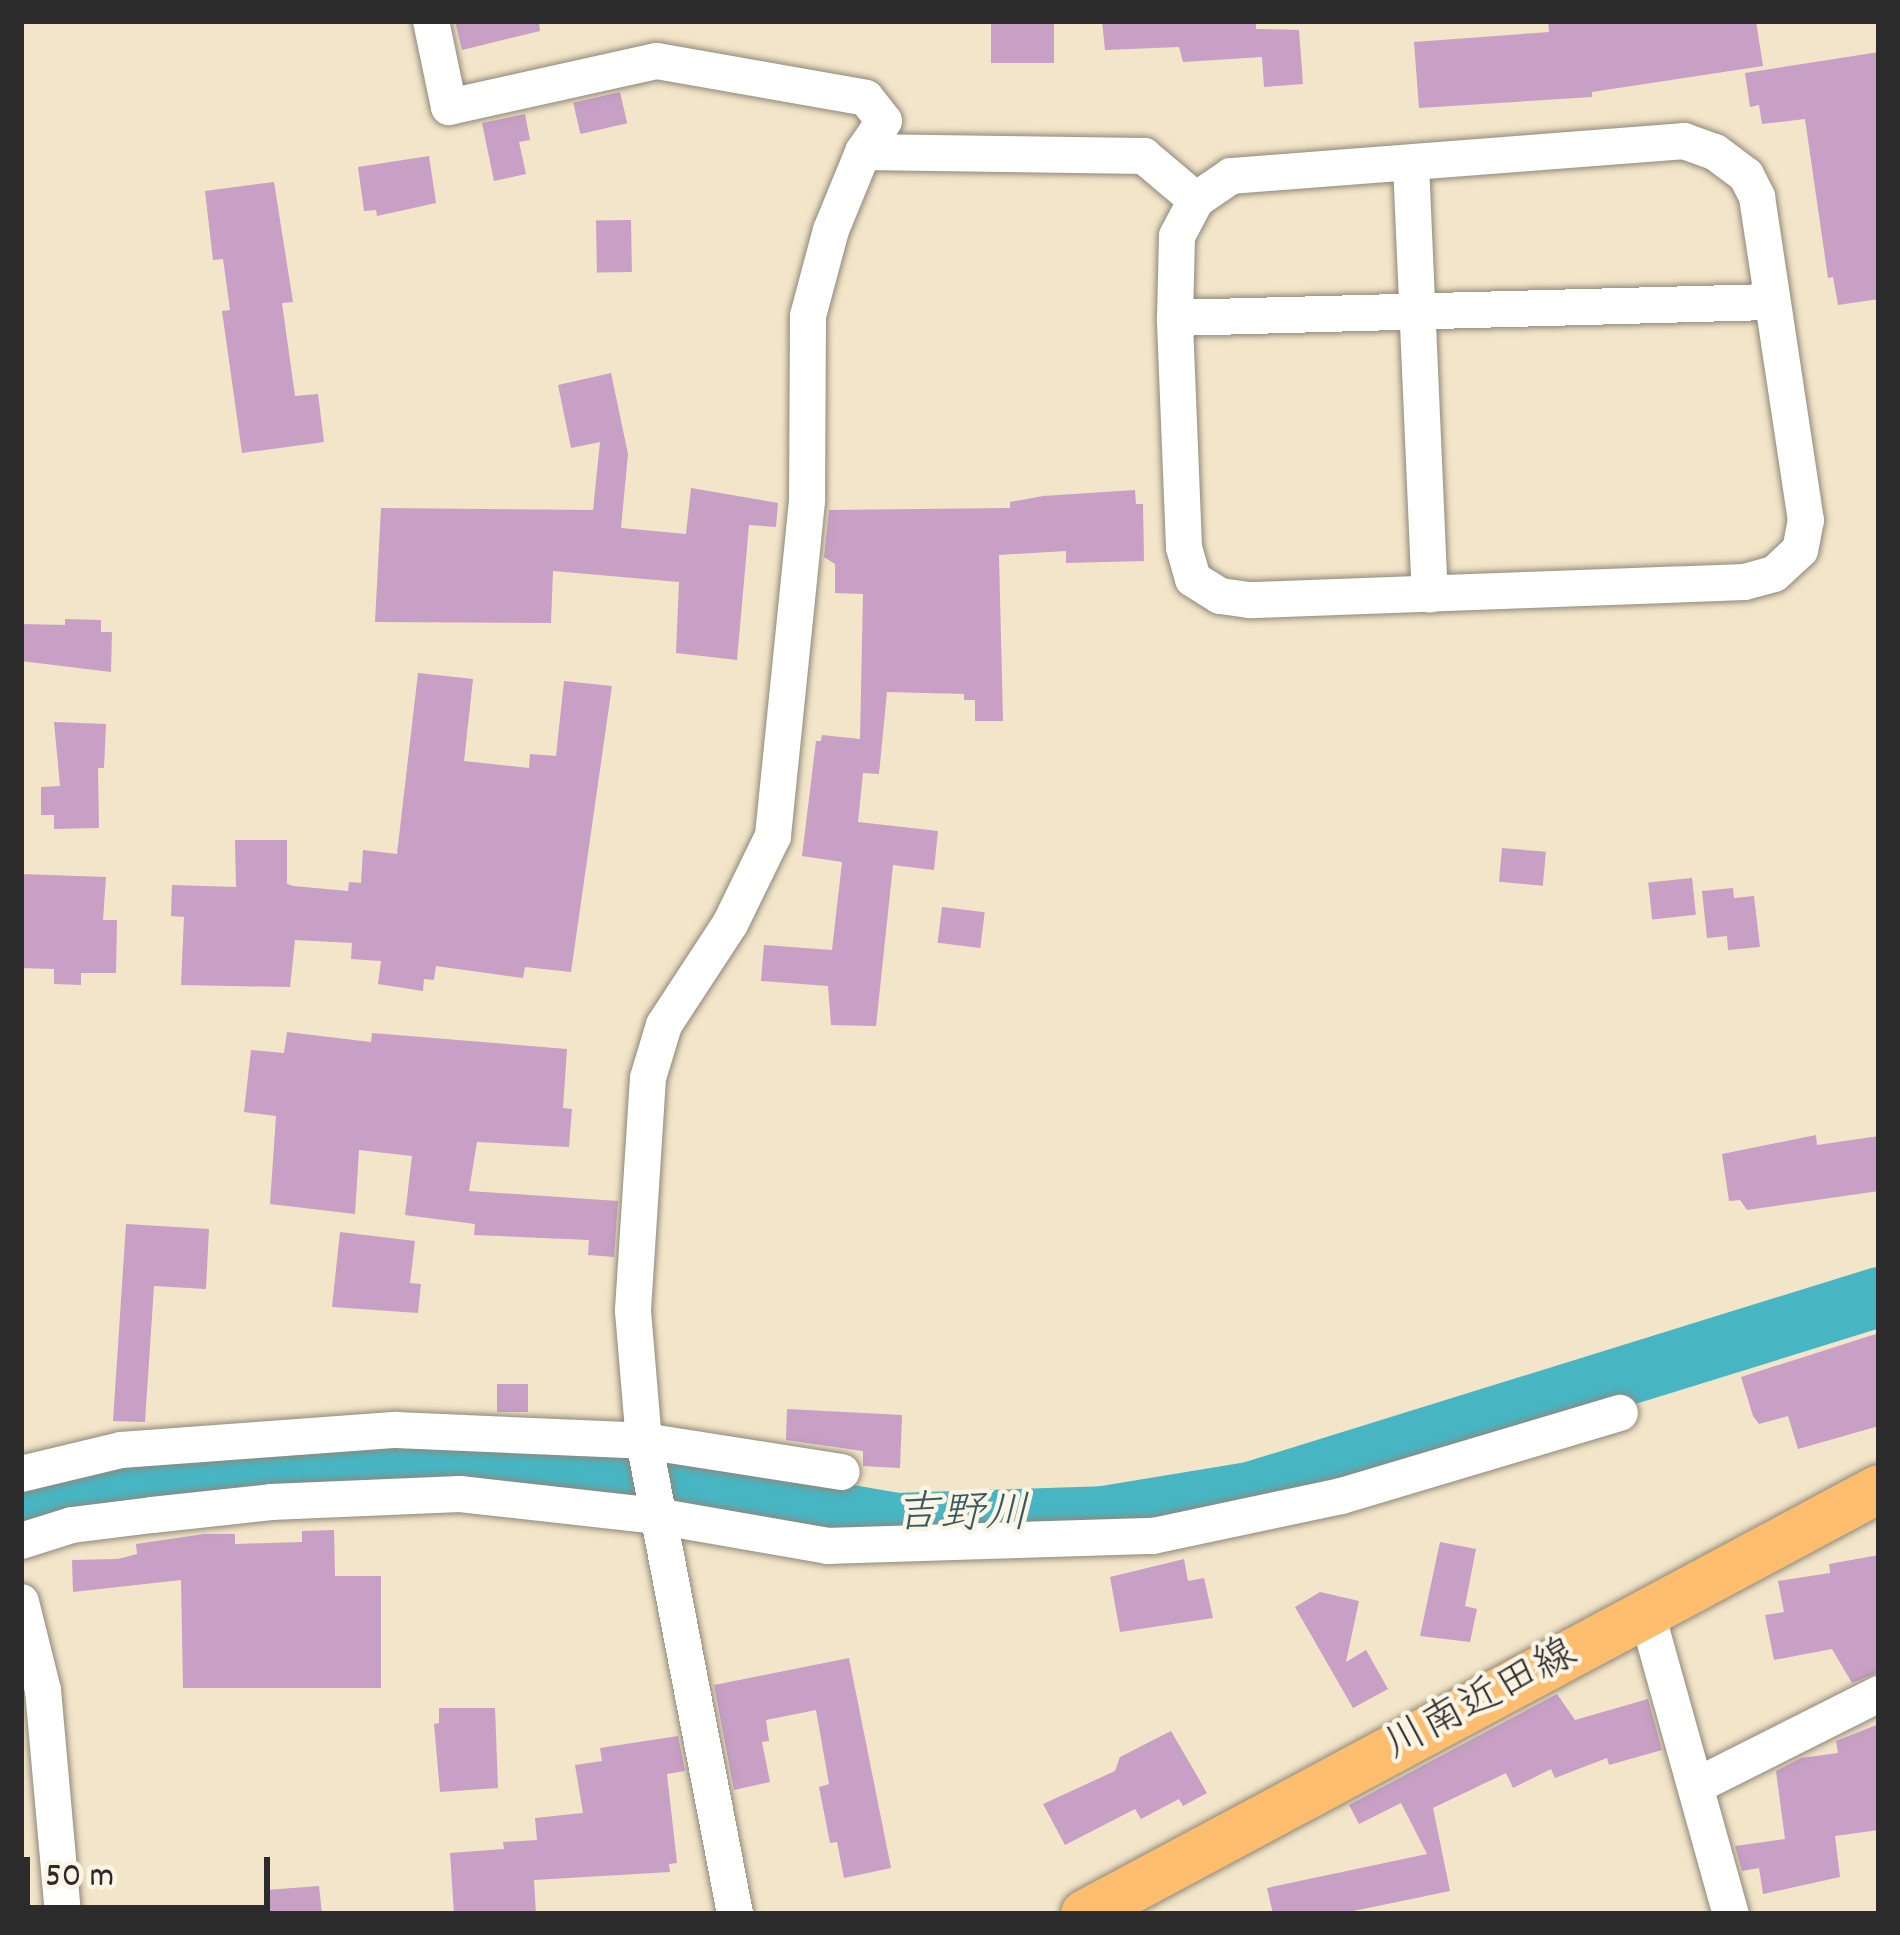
<!DOCTYPE html>
<html>
<head>
<meta charset="utf-8">
<style>
  body { margin:0 }
  #map { position:relative; width:1900px; height:1935px; overflow:hidden; background:#f3e5c9; font-family:Dekko,"Klee One",sans-serif }
  div>[style] { position:absolute }
  .river>* { height:60px; margin:-30px; padding:0 30px; transform-origin:30px; border-radius:30px; background:#48b5c3 }
  .building>* { inset:0; background:#c89fc5; transform-origin:0 0 }
  .roads { filter:drop-shadow(0 0 3px #8f887a) drop-shadow(0 0 3px #8f887a) }
  .minor>* { height:36px; margin:-18px; padding:0 18px; transform-origin:18px; border-radius:18px; background:#fff }
  .major>* { height:48px; margin:-24px; padding:0 24px; transform-origin:24px; border-radius:24px; background:#fcbd6f }
  span { translate:-50% -50%; white-space:nowrap; text-align:center; line-height:1.15; -webkit-text-stroke:9px #fcf5e5; paint-order:stroke }
  .street-label { font-size:42px; color:#2b2b2b }
  .water-label { font-size:45px; color:#355b60; font-style:italic }
  .frame { position:absolute; inset:0; border:24px solid #2b2b2b; pointer-events:none }
  .scale { position:absolute; left:24px; top:1857px; width:246px; height:54px; box-sizing:border-box; border:6px solid #2b2b2b; border-top:0; padding-left:15px; font-size:36px; line-height:42px; white-space:nowrap; color:#2b2b2b; -webkit-text-stroke:9px #fcf5e5; paint-order:stroke }
</style>
</head>
<body>
<div id="map">
  <div class="river">
    <i style="left:21px;top:1500px;width:43px;rotate:-13.4deg"></i>
    <i style="left:63px;top:1490px;width:167px;rotate:-5.5deg"></i>
    <i style="left:229px;top:1474px;width:248px;rotate:-3deg"></i>
    <i style="left:477px;top:1461px;width:134px;rotate:5.2deg"></i>
    <i style="left:610px;top:1473px;width:290px;rotate:9.9deg"></i>
    <i style="left:896px;top:1523px;width:207px;rotate:-1.9deg"></i>
    <i style="left:1103px;top:1516px;width:149px;rotate:-9.3deg"></i>
    <i style="left:1250px;top:1492px;width:659px;rotate:-17.22deg"></i>
  </div>
  <div class="building">
    <i style="clip-path:polygon(455px 21px,539px 21px,540px 31px,462px 50px)"></i>
    <i style="left:991px;top:21px;width:63px;height:42px"></i>
    <i style="clip-path:polygon(1102px 21px,1256px 21px,1256px 29px,1299px 30px,1303px 84px,1264px 87px,1262px 57px,1183px 62px,1179px 47px,1105px 50px)"></i>
    <i style="clip-path:polygon(1548px 21px,1756px 21px,1763px 66px,1592px 92px,1592px 97px,1419px 108px,1414px 42px,1549px 32px)"></i>
    <i style="clip-path:polygon(1879px 52px,1879px 299px,1838px 305px,1833px 277px,1828px 278px,1805px 119px,1762px 124px,1759px 105px,1750px 107px,1745px 73px)"></i>
    <i style="left:620px;top:92px;width:32px;height:48px;rotate:77deg"></i>
    <i style="clip-path:polygon(525px 114px,530px 140px,519px 142px,526px 174px,494px 181px,482px 123px)"></i>
    <i style="clip-path:polygon(429px 156px,436px 203px,377px 216px,376px 210px,364px 211px,358px 167px)"></i>
    <i style="clip-path:polygon(274px 182px,293px 302px,282px 303px,295px 396px,318px 394px,324px 442px,242px 453px,222px 311px,230px 310px,223px 259px,213px 260px,205px 191px)"></i>
    <i style="left:631px;top:220px;width:52px;height:35px;rotate:89deg"></i>
    <i style="clip-path:polygon(611px 373px,628px 454px,621px 528px,686px 534px,691px 488px,778px 503px,776px 527px,749px 525px,737px 660px,676px 653px,679px 582px,553px 571px,551px 623px,375px 622px,381px 508px,593px 510px,600px 442px,571px 448px,558px 385px)"></i>
    <i style="clip-path:polygon(1135px 490px,1136px 504px,1143px 504px,1144px 561px,1066px 563px,1066px 551px,999px 555px,1003px 721px,975px 721px,975px 700px,964px 700px,964px 694px,887px 692px,879px 774px,863px 773px,858px 822px,938px 831px,934px 870px,893px 865px,876px 1026px,831px 1025px,828px 986px,761px 981px,764px 945px,832px 950px,842px 862px,802px 856px,816px 741px,821px 741px,822px 735px,860px 739px,863px 594px,835px 593px,835px 564px,824px 557px,829px 510px,1010px 508px,1010px 502px,1043px 496px)"></i>
    <i style="clip-path:polygon(65px 619px,101px 620px,101px 632px,112px 632px,111px 672px,21px 661px,21px 624px,65px 625px)"></i>
    <i style="clip-path:polygon(418px 673px,473px 679px,464px 761px,529px 768px,530px 754px,556px 756px,564px 681px,612px 686px,571px 972px,525px 967px,523px 978px,436px 966px,434px 980px,424px 979px,423px 991px,378px 984px,381px 961px,351px 959px,352px 943px,295px 940px,290px 987px,181px 985px,184px 917px,171px 916px,172px 885px,236px 887px,235px 840px,287px 840px,287px 884px,293px 886px,348px 891px,349px 882px,361px 883px,363px 850px,397px 854px)"></i>
    <i style="clip-path:polygon(54px 722px,106px 724px,104px 768px,98px 768px,99px 828px,54px 829px,54px 815px,41px 815px,41px 787px,60px 786px)"></i>
    <i style="left:1502px;top:848px;width:44px;height:34px;rotate:5deg"></i>
    <i style="clip-path:polygon(21px 874px,106px 877px,103px 920px,117px 920px,116px 973px,81px 973px,81px 985px,54px 984px,54px 969px,21px 968px)"></i>
    <i style="left:1692px;top:878px;width:37px;height:44px;rotate:84deg"></i>
    <i style="clip-path:polygon(1733px 888px,1734px 898px,1754px 896px,1760px 947px,1728px 950px,1727px 936px,1707px 938px,1702px 891px)"></i>
    <i style="left:942px;top:907px;width:43px;height:36px;rotate:7deg"></i>
    <i style="clip-path:polygon(287px 1032px,371px 1042px,372px 1033px,567px 1049px,563px 1108px,572px 1109px,569px 1147px,477px 1142px,469px 1191px,618px 1201px,614px 1257px,588px 1255px,589px 1240px,474px 1235px,475px 1224px,405px 1215px,412px 1156px,359px 1150px,355px 1214px,270px 1204px,276px 1116px,244px 1112px,251px 1050px,284px 1053px)"></i>
    <i style="clip-path:polygon(1816px 1135px,1817px 1145px,1879px 1136px,1879px 1191px,1747px 1210px,1740px 1200px,1729px 1201px,1722px 1154px)"></i>
    <i style="clip-path:polygon(126px 1224px,209px 1229px,206px 1289px,154px 1286px,145px 1422px,113px 1421px)"></i>
    <i style="clip-path:polygon(340px 1232px,415px 1241px,410px 1283px,421px 1284px,418px 1313px,332px 1307px)"></i>
    <i style="clip-path:polygon(1879px 1333px,1879px 1426px,1798px 1449px,1788px 1416px,1759px 1424px,1753px 1416px,1741px 1377px)"></i>
    <i style="left:497px;top:1384px;width:31px;height:28px"></i>
    <i style="clip-path:polygon(787px 1409px,902px 1415px,900px 1468px,863px 1466px,863px 1451px,786px 1440px)"></i>
    <i style="clip-path:polygon(334px 1530px,335px 1576px,381px 1576px,381px 1688px,183px 1688px,181px 1580px,73px 1592px,72px 1560px,118px 1559px,137px 1554px,136px 1544px,204px 1534px,235px 1534px,235px 1544px,302px 1542px,302px 1531px)"></i>
    <i style="clip-path:polygon(1440px 1542px,1476px 1549px,1465px 1606px,1477px 1609px,1470px 1642px,1420px 1636px)"></i>
    <i style="clip-path:polygon(1879px 1555px,1879px 1672px,1852px 1683px,1832px 1649px,1774px 1660px,1765px 1615px,1784px 1612px,1778px 1581px,1830px 1573px,1829px 1564px)"></i>
    <i style="clip-path:polygon(1184px 1559px,1188px 1581px,1204px 1578px,1213px 1618px,1120px 1632px,1110px 1577px)"></i>
    <i style="clip-path:polygon(1320px 1592px,1359px 1601px,1346px 1662px,1366px 1650px,1388px 1689px,1353px 1708px,1295px 1607px)"></i>
    <i style="clip-path:polygon(849px 1658px,891px 1868px,844px 1878px,837px 1842px,830px 1843px,819px 1787px,829px 1784px,816px 1710px,766px 1720px,769px 1741px,762px 1742px,770px 1782px,734px 1790px,714px 1685px)"></i>
    <i style="clip-path:polygon(1557px 1694px,1575px 1720px,1648px 1699px,1662px 1750px,1609px 1765px,1607px 1758px,1555px 1778px,1551px 1769px,1513px 1788px,1506px 1773px,1433px 1808px,1450px 1891px,1339px 1914px,1273px 1914px,1267px 1888px,1427px 1854px,1401px 1803px,1359px 1824px,1349px 1805px)"></i>
    <i style="clip-path:polygon(439px 1708px,495px 1708px,498px 1788px,440px 1792px,434px 1724px,439px 1723px)"></i>
    <i style="clip-path:polygon(1879px 1724px,1879px 1830px,1835px 1836px,1840px 1877px,1763px 1894px,1759px 1868px,1742px 1871px,1735px 1846px,1785px 1839px,1776px 1771px,1801px 1758px,1838px 1753px,1836px 1741px)"></i>
    <i style="clip-path:polygon(1171px 1731px,1207px 1793px,1183px 1806px,1179px 1799px,1141px 1819px,1135px 1809px,1065px 1845px,1043px 1804px,1115px 1771px,1120px 1757px)"></i>
    <i style="clip-path:polygon(678px 1736px,685px 1771px,667px 1774px,677px 1863px,669px 1864px,670px 1872px,534px 1880px,536px 1914px,454px 1914px,450px 1853px,504px 1849px,503px 1842px,537px 1840px,535px 1818px,583px 1813px,575px 1765px,602px 1761px,600px 1748px)"></i>
    <i style="clip-path:polygon(319px 1886px,322px 1914px,269px 1914px,266px 1890px)"></i>
  </div>
  <div class="roads">
    <div class="minor">
      <i style="left:431px;top:21px;width:88px;rotate:78.2deg"></i>
      <i style="left:449px;top:107px;width:213px;rotate:-12.5deg"></i>
      <i style="left:657px;top:61px;width:212px;rotate:10deg"></i>
      <i style="left:866px;top:98px;width:29px;rotate:52deg"></i>
      <i style="left:884px;top:121px;width:37px;rotate:124deg"></i>
      <i style="left:863px;top:152px;width:84px;rotate:112.3deg"></i>
      <i style="left:831px;top:230px;width:89px;rotate:105deg"></i>
      <i style="left:808px;top:316px;width:185px;rotate:90.3deg"></i>
      <i style="left:807px;top:501px;width:337px;rotate:95.8deg"></i>
      <i style="left:773px;top:836px;width:98px;rotate:116deg"></i>
      <i style="left:730px;top:924px;width:121px;rotate:123.2deg"></i>
      <i style="left:664px;top:1025px;width:55px;rotate:106.8deg"></i>
      <i style="left:648px;top:1078px;width:233px;rotate:93.7deg"></i>
      <i style="left:633px;top:1311px;width:130px;rotate:85.2deg"></i>
      <i style="left:644px;top:1441px;width:482px;rotate:79.1deg"></i>
      <i style="left:1684px;top:141px;width:33px;rotate:20deg"></i>
      <i style="left:1715px;top:152px;width:39px;rotate:37deg"></i>
      <i style="left:1746px;top:175px;width:25px;rotate:63deg"></i>
      <i style="left:1757px;top:197px;width:327px;rotate:81.4deg"></i>
      <i style="left:1806px;top:520px;width:31px;rotate:101deg"></i>
      <i style="left:1800px;top:550px;width:35px;rotate:137deg"></i>
      <i style="left:1774px;top:574px;width:30px;rotate:165deg"></i>
      <i style="left:1745px;top:582px;width:496px;rotate:177.9deg"></i>
      <i style="left:1249px;top:600px;width:29px;rotate:-172deg"></i>
      <i style="left:1220px;top:596px;width:32px;rotate:-148deg"></i>
      <i style="left:1193px;top:579px;width:33px;rotate:-106deg"></i>
      <i style="left:1184px;top:547px;width:229px;rotate:-92.3deg"></i>
      <i style="left:1175px;top:318px;width:82px;rotate:-88.6deg"></i>
      <i style="left:1177px;top:236px;width:41px;rotate:-62.2deg"></i>
      <i style="left:1196px;top:200px;width:42px;rotate:-34.4deg"></i>
      <i style="left:1231px;top:176px;width:454px;rotate:-4.4deg"></i>
      <i style="left:863px;top:152px;width:281px;rotate:0.8deg"></i>
      <i style="left:1144px;top:156px;width:68px;rotate:40.2deg"></i>
      <i style="left:1411px;top:164px;width:431px;rotate:87.5deg"></i>
      <i style="left:1175px;top:318px;width:596px;rotate:-1.54deg"></i>
      <i style="left:21px;top:1474px;width:103px;rotate:-13.5deg"></i>
      <i style="left:121px;top:1450px;width:276px;rotate:-4.2deg"></i>
      <i style="left:396px;top:1430px;width:248px;rotate:2.5deg"></i>
      <i style="left:644px;top:1441px;width:200px;rotate:8.9deg"></i>
      <i style="left:21px;top:1541px;width:53px;rotate:-17.4deg"></i>
      <i style="left:72px;top:1525px;width:81px;rotate:-7.1deg"></i>
      <i style="left:152px;top:1515px;width:120px;rotate:-6.2deg"></i>
      <i style="left:271px;top:1502px;width:189px;rotate:-2.4deg"></i>
      <i style="left:460px;top:1494px;width:197px;rotate:6.4deg"></i>
      <i style="left:656px;top:1516px;width:175px;rotate:9.9deg"></i>
      <i style="left:828px;top:1546px;width:325px;rotate:-1.8deg"></i>
      <i style="left:1153px;top:1536px;width:192px;rotate:-12deg"></i>
      <i style="left:1341px;top:1496px;width:291px;rotate:-16.6deg"></i>
      <i style="left:21px;top:1602px;width:91px;rotate:76deg"></i>
      <i style="left:43px;top:1690px;width:225px;rotate:84.9deg"></i>
      <i style="left:1647px;top:1614px;width:312px;rotate:74.4deg"></i>
      <i style="left:1696px;top:1786px;width:205px;rotate:-26.7deg"></i>
    </div>
    <div class="major">
      <i style="left:1085px;top:1914px;width:901px;rotate:-28.16deg"></i>
    </div>
  </div>
  <div class="street-label">
    <span style="left:1482px;top:1702px;rotate:-28deg">川南近田線</span>
  </div>
  <div class="water-label">
    <span style="left:962px;top:1518px">吉野川</span>
  </div>
  <div class="frame"></div>
  <div class="scale">50 m</div>
</div>
</body>
</html>
